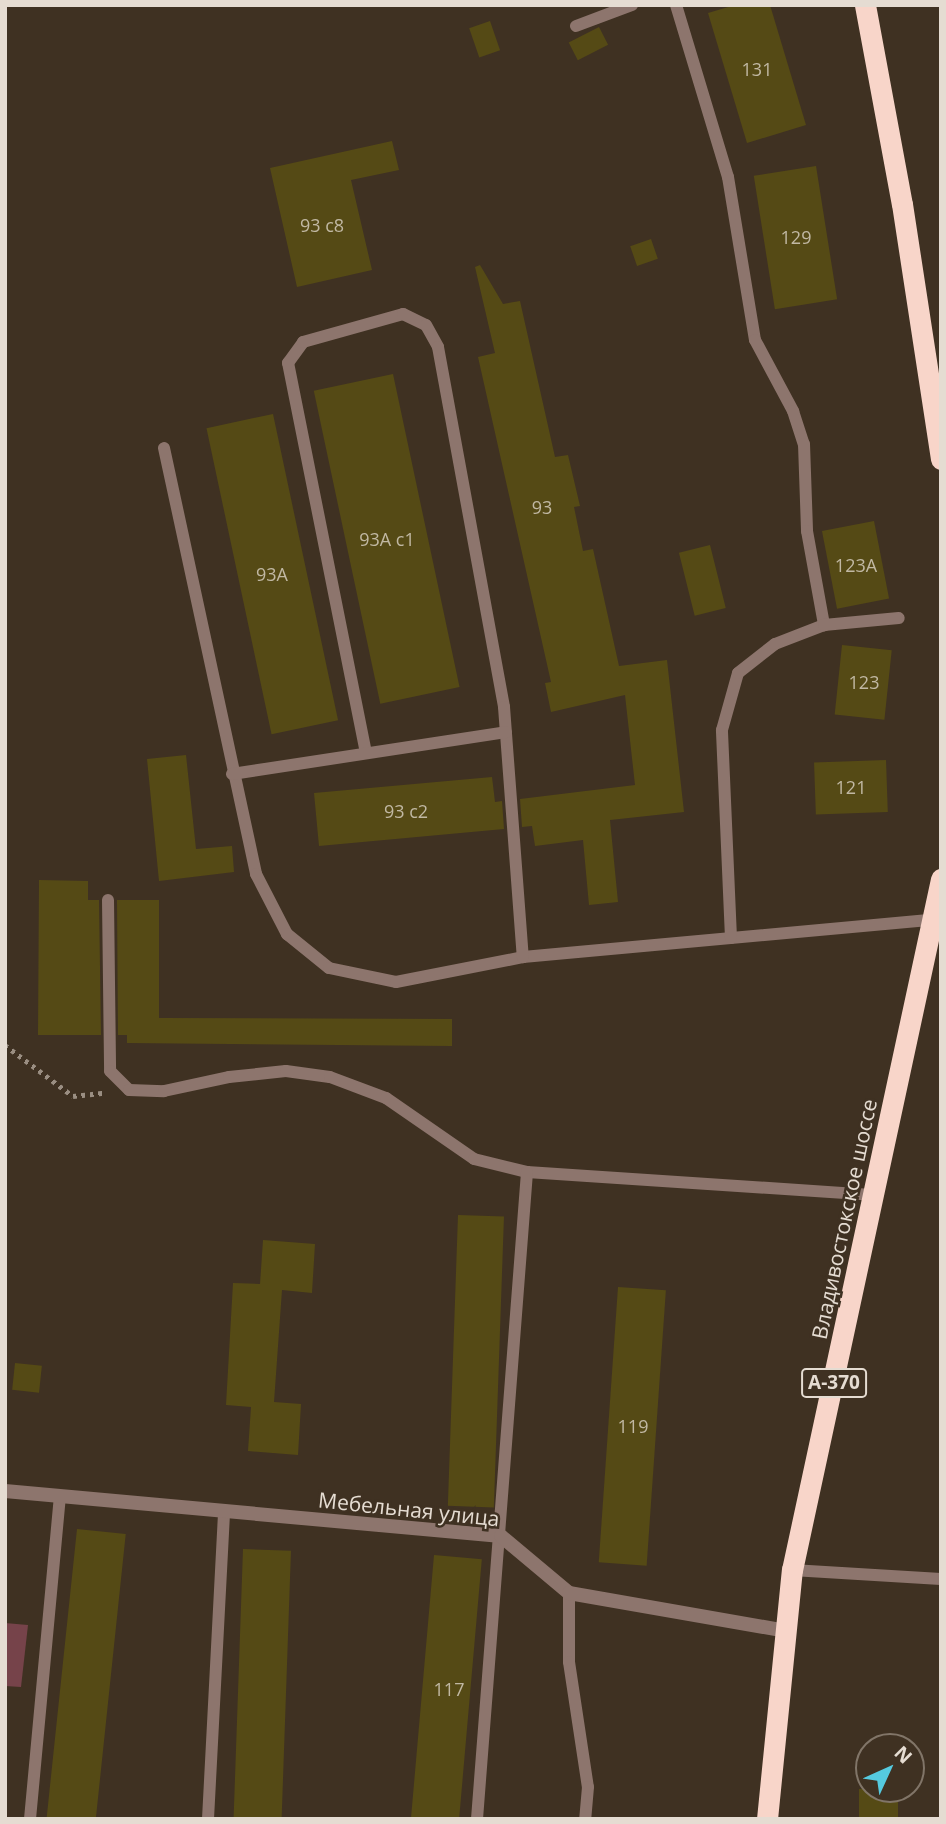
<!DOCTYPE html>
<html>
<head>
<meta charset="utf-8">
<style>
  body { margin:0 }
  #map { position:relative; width:946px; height:1824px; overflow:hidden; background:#3f3122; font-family:"Open Sans",sans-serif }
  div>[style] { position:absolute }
  .green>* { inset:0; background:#76434a }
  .building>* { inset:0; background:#554a15; transform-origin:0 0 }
  .path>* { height:4.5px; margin-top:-2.25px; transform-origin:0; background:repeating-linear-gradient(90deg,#9a8e82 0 3.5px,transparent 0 8.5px) }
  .lane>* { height:12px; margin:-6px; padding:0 6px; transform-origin:6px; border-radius:6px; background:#8d756d }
  .street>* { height:14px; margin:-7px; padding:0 7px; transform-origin:7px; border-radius:7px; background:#8d756d }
  .highway>* { height:21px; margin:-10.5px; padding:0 10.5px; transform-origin:10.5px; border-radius:10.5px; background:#f8d5c9 }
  span { translate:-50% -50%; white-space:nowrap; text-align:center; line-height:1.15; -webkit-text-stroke:5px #3f3122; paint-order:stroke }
  .number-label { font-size:18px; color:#c1b8a3 }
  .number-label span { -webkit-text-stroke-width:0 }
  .shield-label span { padding:2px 5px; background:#3f3122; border:2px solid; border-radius:5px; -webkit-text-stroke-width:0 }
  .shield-label { font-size:19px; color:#e5dcd2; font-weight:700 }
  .street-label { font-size:21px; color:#e5dcd2 }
  .frame { position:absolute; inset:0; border:7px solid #e5dcd2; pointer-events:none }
  .north { position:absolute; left:855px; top:1733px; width:70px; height:70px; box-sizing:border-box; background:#3f3122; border:2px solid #817568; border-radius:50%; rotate:45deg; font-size:19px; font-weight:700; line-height:28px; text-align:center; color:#e5dcd2 }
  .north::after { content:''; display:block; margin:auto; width:24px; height:32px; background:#55cadf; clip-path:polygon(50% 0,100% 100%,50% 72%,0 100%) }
</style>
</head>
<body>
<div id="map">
  <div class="green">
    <i style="clip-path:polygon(5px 1623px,28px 1625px,21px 1687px,5px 1686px)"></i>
  </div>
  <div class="building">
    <i style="clip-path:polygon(735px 5px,770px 5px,806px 125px,747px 143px,708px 13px)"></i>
    <i style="left:490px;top:21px;width:31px;height:22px;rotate:71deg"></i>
    <i style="left:599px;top:27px;width:20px;height:34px;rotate:63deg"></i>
    <i style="clip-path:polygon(392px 141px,399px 170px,351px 180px,372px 270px,297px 287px,270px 168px)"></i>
    <i style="left:816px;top:166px;width:135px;height:63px;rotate:81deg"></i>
    <i style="left:651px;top:239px;width:21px;height:22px;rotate:71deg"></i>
    <i style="clip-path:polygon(480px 265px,503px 304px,520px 301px,555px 457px,568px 455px,580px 506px,574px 507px,583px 551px,593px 549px,619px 666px,667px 660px,684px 812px,610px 820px,618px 902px,589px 905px,583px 840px,535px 846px,532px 826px,522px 827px,520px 799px,635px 785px,625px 695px,551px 712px,545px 683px,551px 682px,478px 357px,495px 353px,475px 267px)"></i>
    <i style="left:393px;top:374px;width:320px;height:81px;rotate:78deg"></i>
    <i style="left:273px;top:414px;width:313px;height:68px;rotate:78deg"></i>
    <i style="left:874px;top:521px;width:79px;height:53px;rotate:79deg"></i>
    <i style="left:710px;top:545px;width:65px;height:32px;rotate:76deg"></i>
    <i style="left:842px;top:645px;width:50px;height:70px;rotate:6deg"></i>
    <i style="clip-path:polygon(186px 755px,196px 849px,232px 846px,234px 872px,159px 881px,147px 759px)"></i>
    <i style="left:886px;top:760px;width:52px;height:72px;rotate:88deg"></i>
    <i style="clip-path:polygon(492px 777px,495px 802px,502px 801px,504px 829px,319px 846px,314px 793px)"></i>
    <i style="clip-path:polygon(39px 880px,88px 881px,88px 900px,99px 900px,101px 1035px,38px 1035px)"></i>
    <i style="clip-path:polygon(117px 900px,159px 900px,159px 1018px,452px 1019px,452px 1046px,127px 1043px,127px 1035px,118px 1035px)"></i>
    <i style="left:458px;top:1215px;width:46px;height:291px;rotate:2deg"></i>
    <i style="clip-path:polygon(263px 1240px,315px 1244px,312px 1293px,282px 1290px,274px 1402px,301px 1404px,298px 1455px,248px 1451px,251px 1407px,226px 1405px,233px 1283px,260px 1284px)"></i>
    <i style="left:618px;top:1287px;width:48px;height:276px;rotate:4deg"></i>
    <i style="left:15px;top:1363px;width:27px;height:27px;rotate:6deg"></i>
    <i style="left:77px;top:1529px;width:49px;height:291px;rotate:6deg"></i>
    <i style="left:243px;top:1549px;width:48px;height:270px;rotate:2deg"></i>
    <i style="left:434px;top:1555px;width:48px;height:265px;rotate:5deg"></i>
    <i style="left:859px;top:1789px;width:39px;height:30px"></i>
  </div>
  <div class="path">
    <i style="left:5px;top:1045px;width:85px;rotate:36.9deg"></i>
    <i style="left:73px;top:1096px;width:31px;rotate:-6deg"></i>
  </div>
  <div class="lane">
    <i style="left:676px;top:5px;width:180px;rotate:73.2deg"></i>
    <i style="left:728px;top:177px;width:165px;rotate:80.6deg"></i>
    <i style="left:755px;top:340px;width:81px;rotate:61.8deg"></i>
    <i style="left:793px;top:411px;width:35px;rotate:72deg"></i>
    <i style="left:804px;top:444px;width:87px;rotate:88deg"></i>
    <i style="left:807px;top:531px;width:96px;rotate:79.7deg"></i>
    <i style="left:576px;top:26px;width:60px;rotate:-20.6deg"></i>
    <i style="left:164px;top:448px;width:436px;rotate:77.8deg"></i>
    <i style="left:256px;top:874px;width:68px;rotate:62.7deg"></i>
    <i style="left:287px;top:934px;width:54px;rotate:39deg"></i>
    <i style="left:329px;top:968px;width:68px;rotate:11.8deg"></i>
    <i style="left:396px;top:982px;width:129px;rotate:-11.1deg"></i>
    <i style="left:523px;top:957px;width:410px;rotate:-5.2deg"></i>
    <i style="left:366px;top:753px;width:398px;rotate:-101.3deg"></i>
    <i style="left:288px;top:363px;width:26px;rotate:-54deg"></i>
    <i style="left:303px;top:342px;width:104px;rotate:-15.6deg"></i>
    <i style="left:403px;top:314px;width:25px;rotate:26deg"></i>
    <i style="left:426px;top:325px;width:25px;rotate:61deg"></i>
    <i style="left:438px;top:347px;width:366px;rotate:79.6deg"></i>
    <i style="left:504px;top:707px;width:251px;rotate:85.7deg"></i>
    <i style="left:232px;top:774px;width:277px;rotate:-8.7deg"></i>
    <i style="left:108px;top:900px;width:171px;rotate:89.3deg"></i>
    <i style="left:110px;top:1071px;width:27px;rotate:45deg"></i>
    <i style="left:129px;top:1090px;width:35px;rotate:2deg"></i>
    <i style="left:164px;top:1091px;width:66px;rotate:-12.2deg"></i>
    <i style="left:229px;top:1077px;width:57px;rotate:-6deg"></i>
    <i style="left:286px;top:1071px;width:44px;rotate:7.8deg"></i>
    <i style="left:330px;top:1077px;width:60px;rotate:20.6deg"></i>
    <i style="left:386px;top:1098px;width:107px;rotate:34.7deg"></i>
    <i style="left:474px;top:1159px;width:55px;rotate:13.8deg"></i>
    <i style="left:527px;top:1172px;width:349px;rotate:3.8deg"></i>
    <i style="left:731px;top:938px;width:208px;rotate:-92.5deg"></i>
    <i style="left:722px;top:730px;width:59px;rotate:-74.3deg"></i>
    <i style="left:738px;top:673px;width:47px;rotate:-38.1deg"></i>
    <i style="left:775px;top:644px;width:53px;rotate:-21.2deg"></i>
    <i style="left:824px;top:625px;width:75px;rotate:-5.3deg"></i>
    <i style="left:792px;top:1570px;width:149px;rotate:3.5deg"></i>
    <i style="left:569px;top:1593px;width:69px;rotate:90deg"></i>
    <i style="left:569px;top:1662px;width:126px;rotate:81.4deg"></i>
    <i style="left:588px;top:1787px;width:32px;rotate:95deg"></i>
    <i style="left:30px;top:1819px;width:323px;rotate:-84.7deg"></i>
    <i style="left:208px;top:1819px;width:306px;rotate:-87deg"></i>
    <i style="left:477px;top:1819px;width:649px;rotate:-85.58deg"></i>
  </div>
  <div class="street">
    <i style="left:5px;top:1491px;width:498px;rotate:5.2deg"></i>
    <i style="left:501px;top:1536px;width:89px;rotate:40deg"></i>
    <i style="left:569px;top:1593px;width:220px;rotate:9.9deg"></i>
  </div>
  <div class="highway">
    <i style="left:865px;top:5px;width:202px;rotate:79.5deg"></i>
    <i style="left:902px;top:204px;width:258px;rotate:81.3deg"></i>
    <i style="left:767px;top:1819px;width:250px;rotate:-84.3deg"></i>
    <i style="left:792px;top:1570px;width:707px;rotate:-77.83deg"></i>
  </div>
  <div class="number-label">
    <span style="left:757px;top:69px">131</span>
    <span style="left:322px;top:225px">93 с8</span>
    <span style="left:796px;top:237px">129</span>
    <span style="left:542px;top:507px">93</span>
    <span style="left:387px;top:539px">93А с1</span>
    <span style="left:856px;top:565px">123А</span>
    <span style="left:272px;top:574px">93А</span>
    <span style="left:864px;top:682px">123</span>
    <span style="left:851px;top:787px">121</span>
    <span style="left:406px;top:811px">93 с2</span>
    <span style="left:633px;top:1426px">119</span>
    <span style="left:449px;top:1689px">117</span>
  </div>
  <div class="shield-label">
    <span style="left:834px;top:1383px">А-370</span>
  </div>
  <div class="street-label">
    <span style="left:844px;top:1219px;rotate:-78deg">Владивостокское шоссе</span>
    <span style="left:409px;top:1509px;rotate:6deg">Мебельная улица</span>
  </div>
  <div class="frame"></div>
  <div class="north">N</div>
</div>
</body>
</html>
